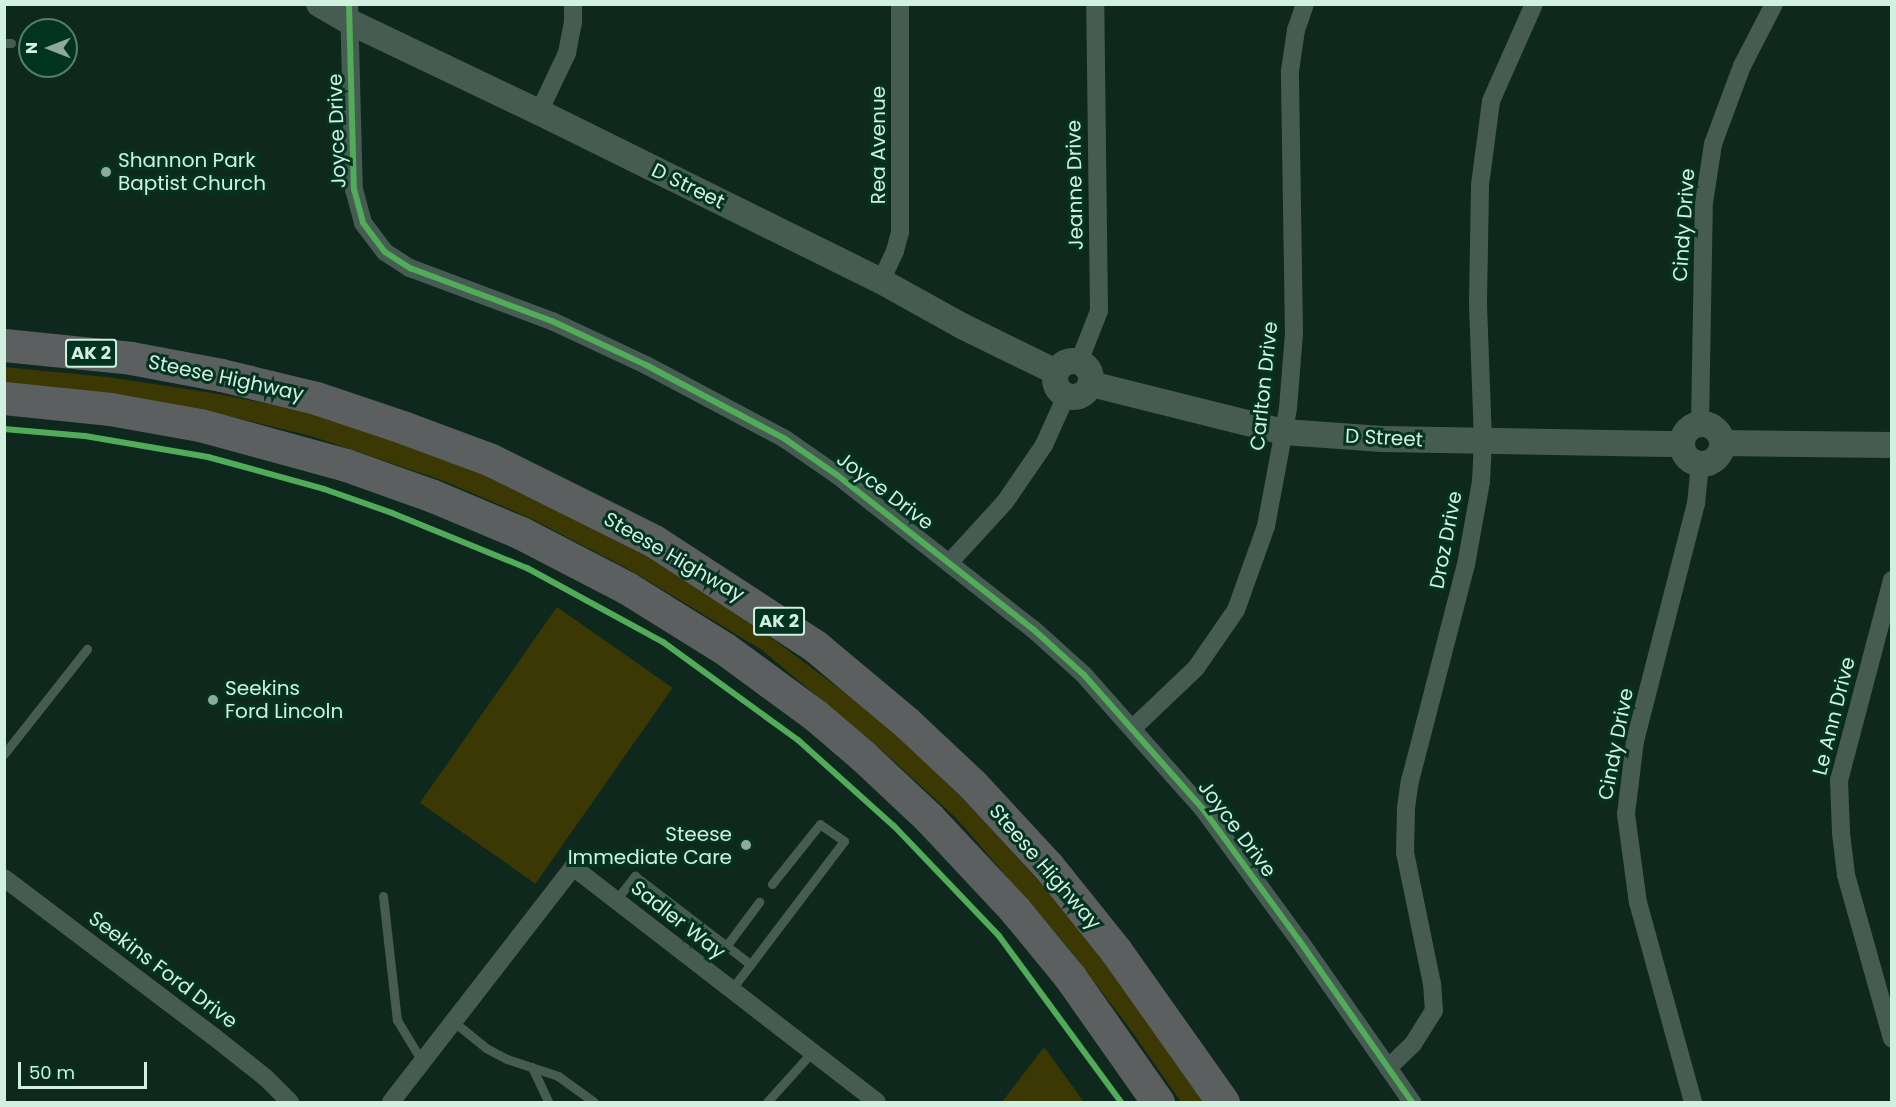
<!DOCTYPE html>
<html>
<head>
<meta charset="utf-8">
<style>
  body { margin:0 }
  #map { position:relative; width:1896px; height:1107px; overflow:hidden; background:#0e281e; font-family:Poppins,sans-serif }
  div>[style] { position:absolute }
  .green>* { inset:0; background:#3b3804; transform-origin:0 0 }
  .lane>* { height:9px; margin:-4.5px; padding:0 4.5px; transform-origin:4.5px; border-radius:4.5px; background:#465c52 }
  .street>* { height:18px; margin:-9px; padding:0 9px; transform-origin:9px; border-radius:9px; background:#465c52 }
  .secondary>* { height:26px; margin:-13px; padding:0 13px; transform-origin:13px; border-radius:13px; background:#465c52 }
  .secondary>.ring { margin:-13px; padding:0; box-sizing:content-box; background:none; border:26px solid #465c52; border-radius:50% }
  .highway>* { height:33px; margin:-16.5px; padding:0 16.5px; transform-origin:16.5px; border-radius:16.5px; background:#5b5f5f }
  .cycleway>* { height:6px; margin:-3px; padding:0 3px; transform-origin:3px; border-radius:3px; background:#51ab58 }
  .dots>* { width:16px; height:16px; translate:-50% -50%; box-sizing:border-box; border:3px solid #033321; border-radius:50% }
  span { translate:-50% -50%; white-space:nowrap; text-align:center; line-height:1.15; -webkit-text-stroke:6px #033321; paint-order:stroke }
  .shield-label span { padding:2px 4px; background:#033321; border:2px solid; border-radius:4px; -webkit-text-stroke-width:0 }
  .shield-label { font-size:18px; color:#d2f0e0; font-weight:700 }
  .street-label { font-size:20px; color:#d2f0e0 }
  .poi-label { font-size:20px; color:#d2f0e0 }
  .left { translate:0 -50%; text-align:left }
  .right { translate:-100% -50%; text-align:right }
  .frame { position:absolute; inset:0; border:6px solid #d2f0e0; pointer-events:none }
  .north { position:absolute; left:18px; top:18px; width:60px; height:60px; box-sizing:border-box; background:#033321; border:2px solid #567f6d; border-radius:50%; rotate:270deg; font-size:16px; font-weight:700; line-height:24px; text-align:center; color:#d2f0e0 }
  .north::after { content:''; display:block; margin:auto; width:21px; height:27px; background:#8daa9c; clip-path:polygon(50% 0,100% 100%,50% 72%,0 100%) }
  .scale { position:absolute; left:18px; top:1062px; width:129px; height:27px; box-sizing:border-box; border:3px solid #d2f0e0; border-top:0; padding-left:8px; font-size:18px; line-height:21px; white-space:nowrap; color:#d2f0e0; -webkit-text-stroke:4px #033321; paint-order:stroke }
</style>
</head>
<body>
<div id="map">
  <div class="green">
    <i style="clip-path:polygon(4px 367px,107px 377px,213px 393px,314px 413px,446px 458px,540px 499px,630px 546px,704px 588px,840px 689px,898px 735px,968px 804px,1079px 925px,1206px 1102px,1181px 1102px,1128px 1026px,1065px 944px,957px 819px,886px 754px,762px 650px,630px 570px,532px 519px,444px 481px,311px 436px,212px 412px,5px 383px)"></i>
    <i style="left:557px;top:607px;width:141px;height:239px;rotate:35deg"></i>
    <i style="clip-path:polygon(1044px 1047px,1084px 1102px,1002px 1102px)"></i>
  </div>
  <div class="lane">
    <i style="left:4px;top:43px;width:7px"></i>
    <i style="left:4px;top:754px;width:134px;rotate:-51.7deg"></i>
    <i style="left:383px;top:896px;width:125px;rotate:83.6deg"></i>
    <i style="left:397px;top:1020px;width:50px;rotate:58.8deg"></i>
    <i style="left:616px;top:900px;width:31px;rotate:-52deg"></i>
    <i style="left:635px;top:876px;width:145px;rotate:37.4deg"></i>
    <i style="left:727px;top:945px;width:54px;rotate:-53.3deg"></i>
    <i style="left:731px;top:990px;width:187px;rotate:-52.8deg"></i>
    <i style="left:844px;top:841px;width:29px;rotate:-145deg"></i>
    <i style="left:820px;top:824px;width:77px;rotate:128.7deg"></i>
    <i style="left:454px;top:1022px;width:41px;rotate:39.1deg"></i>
    <i style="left:486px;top:1048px;width:24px;rotate:28deg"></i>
    <i style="left:507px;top:1059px;width:54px;rotate:18.4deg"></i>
    <i style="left:558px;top:1076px;width:44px;rotate:35.8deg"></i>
    <i style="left:532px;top:1067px;width:38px;rotate:65deg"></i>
    <i style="left:767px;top:1102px;width:67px;rotate:-48deg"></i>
  </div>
  <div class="street">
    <i style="left:349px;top:4px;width:185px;rotate:88.5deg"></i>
    <i style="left:354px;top:189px;width:35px;rotate:75deg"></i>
    <i style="left:363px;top:223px;width:36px;rotate:53deg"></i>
    <i style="left:385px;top:252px;width:30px;rotate:33deg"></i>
    <i style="left:410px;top:268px;width:152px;rotate:20.5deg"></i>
    <i style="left:552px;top:321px;width:104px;rotate:25.1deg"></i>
    <i style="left:646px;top:365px;width:157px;rotate:28deg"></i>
    <i style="left:785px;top:439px;width:63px;rotate:34.7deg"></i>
    <i style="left:837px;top:475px;width:249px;rotate:38.2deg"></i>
    <i style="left:1033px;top:629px;width:69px;rotate:42deg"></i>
    <i style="left:1084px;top:675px;width:179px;rotate:48.4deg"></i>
    <i style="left:1203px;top:809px;width:162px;rotate:53.8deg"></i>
    <i style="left:1299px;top:940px;width:198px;rotate:55.1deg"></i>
    <i style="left:539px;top:112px;width:65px;rotate:-64.6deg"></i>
    <i style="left:567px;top:53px;width:31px;rotate:-79deg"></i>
    <i style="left:573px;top:23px;width:19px;rotate:-90deg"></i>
    <i style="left:881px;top:281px;width:33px;rotate:-65deg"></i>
    <i style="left:895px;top:251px;width:20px;rotate:-75deg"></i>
    <i style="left:900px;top:232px;width:228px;rotate:-90deg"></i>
    <i style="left:1079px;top:362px;width:55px;rotate:-68.6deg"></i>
    <i style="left:1099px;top:311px;width:307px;rotate:-90.7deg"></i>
    <i style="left:1700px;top:424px;width:221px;rotate:-89deg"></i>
    <i style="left:1704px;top:203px;width:60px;rotate:-81.3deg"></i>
    <i style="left:1713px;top:144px;width:83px;rotate:-69.6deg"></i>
    <i style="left:1742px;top:66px;width:70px;rotate:-62.7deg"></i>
    <i style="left:950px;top:562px;width:81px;rotate:-47.5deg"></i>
    <i style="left:1005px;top:502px;width:69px;rotate:-55.6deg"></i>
    <i style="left:1044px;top:445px;width:54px;rotate:-65.8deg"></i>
    <i style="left:1892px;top:580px;width:207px;rotate:104.8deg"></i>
    <i style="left:1839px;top:780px;width:53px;rotate:87.8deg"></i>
    <i style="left:1841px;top:833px;width:42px;rotate:83.2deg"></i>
    <i style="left:1846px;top:875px;width:170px;rotate:74.3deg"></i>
    <i style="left:1133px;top:728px;width:87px;rotate:-43.6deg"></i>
    <i style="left:1196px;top:668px;width:70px;rotate:-55.4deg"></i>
    <i style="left:1236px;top:610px;width:89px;rotate:-70.3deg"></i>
    <i style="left:1266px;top:526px;width:120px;rotate:-79.4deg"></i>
    <i style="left:1288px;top:408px;width:74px;rotate:-85.4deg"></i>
    <i style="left:1294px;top:334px;width:263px;rotate:-90.9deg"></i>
    <i style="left:1290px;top:71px;width:41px;rotate:-81.7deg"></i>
    <i style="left:1296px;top:30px;width:28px;rotate:-71deg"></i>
    <i style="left:4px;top:878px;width:262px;rotate:37.1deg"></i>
    <i style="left:213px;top:1036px;width:68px;rotate:38.4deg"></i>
    <i style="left:266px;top:1078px;width:34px;rotate:45deg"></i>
    <i style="left:1388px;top:1068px;width:35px;rotate:-44deg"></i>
    <i style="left:1413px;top:1044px;width:39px;rotate:-58deg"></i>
    <i style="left:1434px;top:1011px;width:27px;rotate:-94deg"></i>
    <i style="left:1432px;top:984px;width:134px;rotate:-101.6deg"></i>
    <i style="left:1405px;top:853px;width:45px;rotate:-88.7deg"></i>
    <i style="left:1406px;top:808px;width:27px;rotate:-82deg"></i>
    <i style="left:1410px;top:781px;width:223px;rotate:-75.5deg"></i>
    <i style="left:1466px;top:565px;width:84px;rotate:-79.8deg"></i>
    <i style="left:1481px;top:482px;width:41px;rotate:-87.2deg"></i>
    <i style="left:1483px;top:441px;width:139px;rotate:-92.1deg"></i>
    <i style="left:1478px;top:302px;width:117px;rotate:-89deg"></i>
    <i style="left:1480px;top:185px;width:85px;rotate:-82.5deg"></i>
    <i style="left:1491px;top:101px;width:106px;rotate:-66.1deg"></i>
    <i style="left:391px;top:1102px;width:297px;rotate:-52.2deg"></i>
    <i style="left:573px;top:867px;width:384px;rotate:37.7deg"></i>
    <i style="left:1693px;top:1102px;width:206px;rotate:-105.4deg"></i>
    <i style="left:1638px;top:903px;width:90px;rotate:-97.7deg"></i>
    <i style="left:1626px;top:814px;width:74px;rotate:-83deg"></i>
    <i style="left:1635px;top:741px;width:245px;rotate:-75.6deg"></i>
    <i style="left:1696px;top:504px;width:40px;rotate:-84.3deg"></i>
  </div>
  <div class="secondary">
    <i style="left:319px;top:4px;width:36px;rotate:30deg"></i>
    <i style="left:350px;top:22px;width:209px;rotate:25.5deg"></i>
    <i style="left:539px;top:112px;width:381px;rotate:26.3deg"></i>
    <i style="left:881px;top:281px;width:93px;rotate:29.1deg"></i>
    <i style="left:962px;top:326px;width:105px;rotate:26.1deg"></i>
    <i class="ring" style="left:1055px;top:361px;width:10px;height:10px"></i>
    <i style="left:1091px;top:384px;width:199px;rotate:14deg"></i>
    <i style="left:1284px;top:432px;width:98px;rotate:4.1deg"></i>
    <i style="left:1382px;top:439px;width:300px;rotate:1deg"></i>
    <i class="ring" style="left:1682px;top:424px;width:14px;height:14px"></i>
    <i style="left:1722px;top:443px;width:170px;rotate:0.7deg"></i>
  </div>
  <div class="highway">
    <i style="left:4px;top:345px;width:128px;rotate:5.8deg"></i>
    <i style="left:131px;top:358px;width:92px;rotate:10.7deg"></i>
    <i style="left:221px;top:375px;width:98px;rotate:13.6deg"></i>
    <i style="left:316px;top:398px;width:94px;rotate:18.6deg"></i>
    <i style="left:405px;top:428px;width:92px;rotate:20.4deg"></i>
    <i style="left:491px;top:460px;width:182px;rotate:26.4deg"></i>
    <i style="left:654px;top:541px;width:192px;rotate:33.1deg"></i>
    <i style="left:815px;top:646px;width:120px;rotate:39.9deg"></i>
    <i style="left:907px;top:723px;width:89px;rotate:43.2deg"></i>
    <i style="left:972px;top:784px;width:112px;rotate:47.2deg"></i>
    <i style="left:1048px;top:866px;width:109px;rotate:51.3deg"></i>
    <i style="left:1116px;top:951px;width:185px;rotate:54.7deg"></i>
    <i style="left:4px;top:398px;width:107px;rotate:5.9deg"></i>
    <i style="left:110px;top:409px;width:91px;rotate:10.1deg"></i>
    <i style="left:200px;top:425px;width:151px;rotate:15.3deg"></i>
    <i style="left:346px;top:465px;width:92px;rotate:19.6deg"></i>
    <i style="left:433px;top:496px;width:95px;rotate:22.8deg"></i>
    <i style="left:521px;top:533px;width:119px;rotate:27.4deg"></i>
    <i style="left:627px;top:588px;width:115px;rotate:31.9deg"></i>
    <i style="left:725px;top:649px;width:112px;rotate:36.3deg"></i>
    <i style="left:815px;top:715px;width:63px;rotate:40.5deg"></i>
    <i style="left:863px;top:756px;width:91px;rotate:43.2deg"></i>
    <i style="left:929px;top:818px;width:126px;rotate:46.9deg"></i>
    <i style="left:1015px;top:910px;width:87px;rotate:50.6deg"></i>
    <i style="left:1070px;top:977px;width:153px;rotate:54.9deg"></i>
  </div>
  <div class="cycleway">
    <i style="left:349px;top:4px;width:185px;rotate:88.5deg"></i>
    <i style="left:354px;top:189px;width:35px;rotate:75deg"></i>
    <i style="left:363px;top:223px;width:36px;rotate:53deg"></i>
    <i style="left:385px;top:252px;width:30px;rotate:33deg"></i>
    <i style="left:410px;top:268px;width:152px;rotate:20.5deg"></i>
    <i style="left:552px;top:321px;width:104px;rotate:25.1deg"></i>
    <i style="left:646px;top:365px;width:157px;rotate:28deg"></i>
    <i style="left:785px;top:439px;width:63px;rotate:34.7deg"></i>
    <i style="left:837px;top:475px;width:249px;rotate:38.2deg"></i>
    <i style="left:1033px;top:629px;width:69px;rotate:42deg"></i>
    <i style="left:1084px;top:675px;width:179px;rotate:48.4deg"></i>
    <i style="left:1203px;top:809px;width:162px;rotate:53.8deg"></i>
    <i style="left:1299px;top:940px;width:198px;rotate:55.1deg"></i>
    <i style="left:4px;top:429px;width:81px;rotate:4.9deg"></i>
    <i style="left:85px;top:436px;width:125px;rotate:9.7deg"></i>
    <i style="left:208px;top:457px;width:120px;rotate:15.4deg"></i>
    <i style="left:324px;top:489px;width:72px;rotate:19.4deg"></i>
    <i style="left:392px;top:513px;width:146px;rotate:22.2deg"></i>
    <i style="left:527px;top:568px;width:155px;rotate:28.6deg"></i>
    <i style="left:663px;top:642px;width:167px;rotate:36deg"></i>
    <i style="left:798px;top:740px;width:129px;rotate:41.9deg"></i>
    <i style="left:894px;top:826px;width:152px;rotate:46.3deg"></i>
    <i style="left:999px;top:936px;width:206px;rotate:53.7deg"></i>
  </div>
  <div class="dots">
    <i style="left:106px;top:172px;background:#8daa9c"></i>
    <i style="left:213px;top:700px;background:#8daa9c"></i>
    <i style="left:746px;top:845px;background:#8daa9c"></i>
  </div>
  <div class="shield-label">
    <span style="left:91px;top:353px">AK 2</span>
    <span style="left:779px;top:621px">AK 2</span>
  </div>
  <div class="street-label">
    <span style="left:337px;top:131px;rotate:-92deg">Joyce Drive</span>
    <span style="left:878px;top:145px;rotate:-90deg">Rea Avenue</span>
    <span style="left:1075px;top:185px;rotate:-91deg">Jeanne Drive</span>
    <span style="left:688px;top:186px;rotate:26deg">D Street</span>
    <span style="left:1684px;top:225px;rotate:-86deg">Cindy Drive</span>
    <span style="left:226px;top:378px;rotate:12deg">Steese Highway</span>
    <span style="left:1264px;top:386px;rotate:-84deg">Carlton Drive</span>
    <span style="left:1384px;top:438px;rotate:3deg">D Street</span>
    <span style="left:885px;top:491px;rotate:37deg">Joyce Drive</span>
    <span style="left:1446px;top:540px;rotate:-79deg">Droz Drive</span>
    <span style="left:674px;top:557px;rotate:30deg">Steese Highway</span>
    <span style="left:1834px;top:716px;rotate:-76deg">Le Ann Drive</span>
    <span style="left:1616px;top:744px;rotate:-79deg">Cindy Drive</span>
    <span style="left:1237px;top:829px;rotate:53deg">Joyce Drive</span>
    <span style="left:1045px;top:867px;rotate:49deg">Steese Highway</span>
    <span style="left:678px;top:920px;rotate:38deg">Sadler Way</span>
    <span style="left:163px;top:970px;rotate:37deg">Seekins Ford Drive</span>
  </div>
  <div class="poi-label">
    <span class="left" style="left:118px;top:172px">Shannon Park<br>Baptist Church</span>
    <span class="left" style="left:225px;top:700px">Seekins<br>Ford Lincoln</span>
    <span class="right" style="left:732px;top:846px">Steese<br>Immediate Care</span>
  </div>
  <div class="frame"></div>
  <div class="north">N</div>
  <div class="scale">50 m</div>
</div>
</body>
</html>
